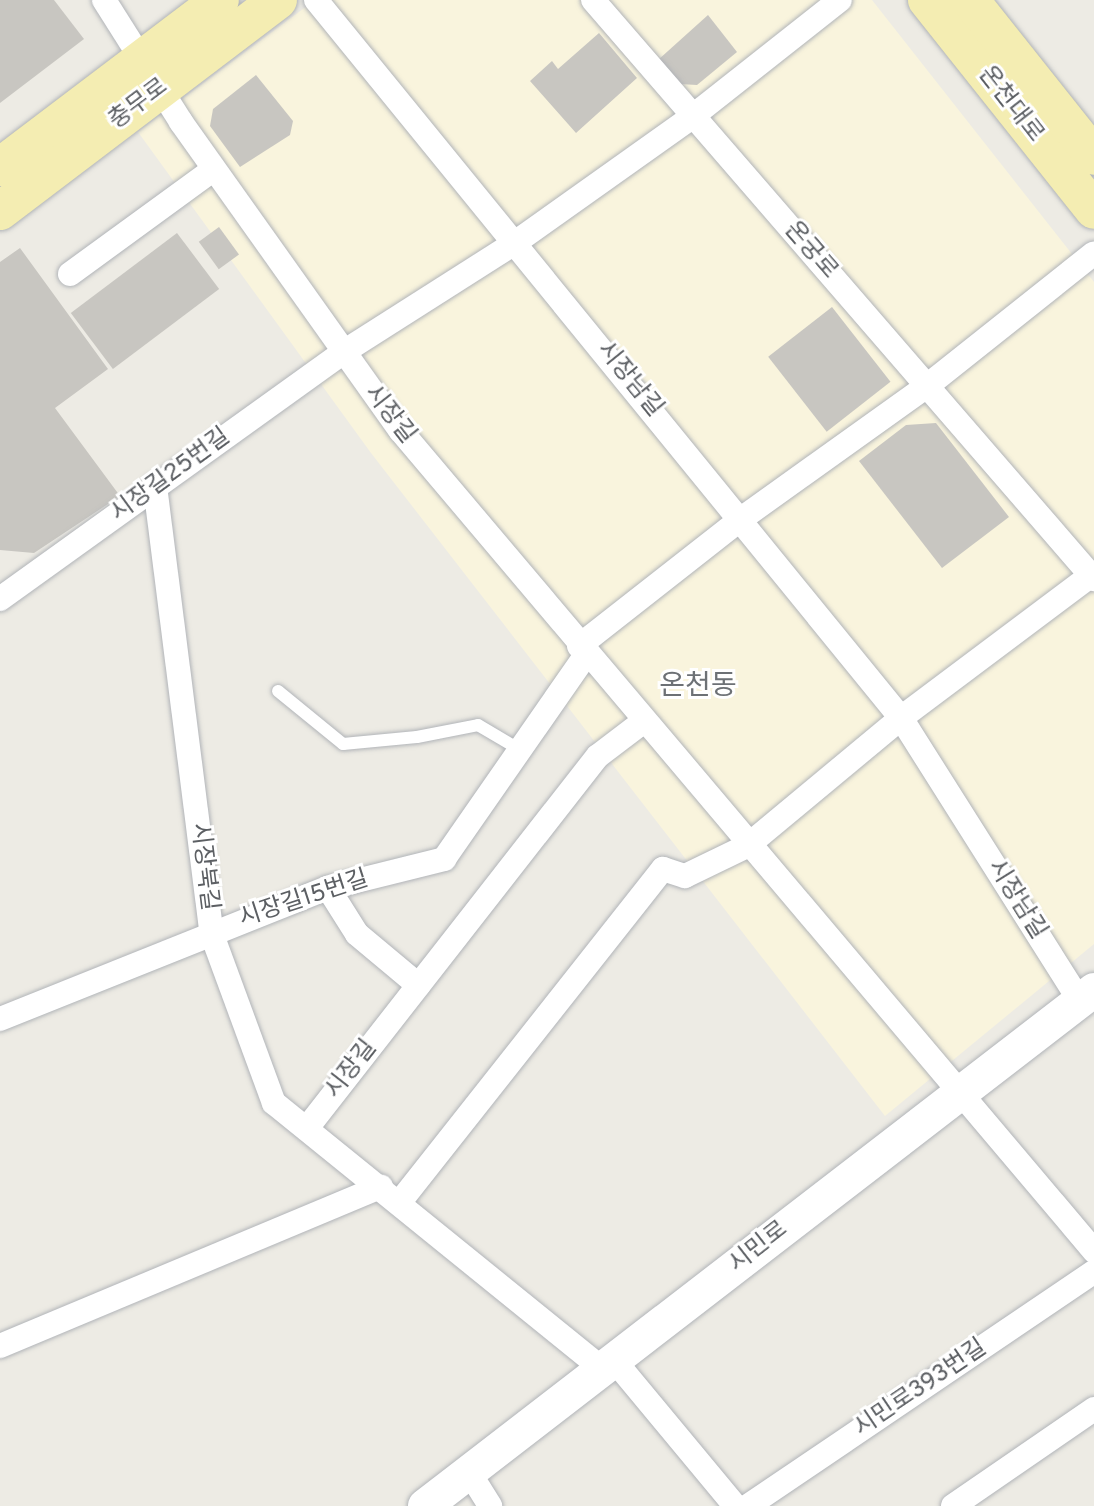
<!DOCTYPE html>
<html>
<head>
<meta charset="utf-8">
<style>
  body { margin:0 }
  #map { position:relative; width:1094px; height:1506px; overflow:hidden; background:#edebe4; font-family:Overpass,"Noto Sans KR",sans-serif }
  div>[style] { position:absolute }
  .commercial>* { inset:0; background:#f9f4dd }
  .building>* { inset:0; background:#c8c6c1; transform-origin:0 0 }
  .roads { filter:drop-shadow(0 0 2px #b1b4b8) drop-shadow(0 0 2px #b1b4b8) }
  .lane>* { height:12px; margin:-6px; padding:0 6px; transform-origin:6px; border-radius:6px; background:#fff }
  .street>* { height:24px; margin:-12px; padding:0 12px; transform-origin:12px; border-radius:12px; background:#fff }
  .secondary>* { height:34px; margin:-17px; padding:0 17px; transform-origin:17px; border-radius:17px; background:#fff }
  .primary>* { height:38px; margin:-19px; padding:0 19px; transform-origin:19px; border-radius:19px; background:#f4edb2 }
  span { translate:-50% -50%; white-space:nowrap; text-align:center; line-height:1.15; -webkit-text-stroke:6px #fff; paint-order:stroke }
  .street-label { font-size:24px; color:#5c5f63 }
  .quarter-label { font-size:28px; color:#6d7175 }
</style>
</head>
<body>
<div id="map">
  <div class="commercial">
    <i style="clip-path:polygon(315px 0,872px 0,1094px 282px,1094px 944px,885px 1116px,371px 453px,138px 132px)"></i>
  </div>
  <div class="building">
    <i style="clip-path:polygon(0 0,54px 0,84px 39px,0 103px)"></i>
    <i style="clip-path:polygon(708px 15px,737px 52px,697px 85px,679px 84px,658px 60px)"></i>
    <i style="clip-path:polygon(599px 33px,637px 78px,576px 133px,530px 81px,552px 61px,558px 69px)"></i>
    <i style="clip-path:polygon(256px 75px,293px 121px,290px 135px,240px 167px,210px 126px,213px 109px)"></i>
    <i style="left:219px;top:227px;width:34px;height:25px;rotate:54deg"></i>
    <i style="left:177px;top:233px;width:70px;height:133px;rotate:53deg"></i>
    <i style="clip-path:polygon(20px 248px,108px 369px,55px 408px,120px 496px,34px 553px,0 550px,0 262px)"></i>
    <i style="left:832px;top:307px;width:95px;height:81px;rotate:52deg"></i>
    <i style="clip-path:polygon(936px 423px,1009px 517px,942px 568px,859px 461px,906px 425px)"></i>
  </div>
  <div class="roads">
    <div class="lane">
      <i style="left:278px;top:691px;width:84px;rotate:39.2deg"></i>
      <i style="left:343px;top:744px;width:74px;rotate:-5.4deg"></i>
      <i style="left:417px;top:737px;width:62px;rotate:-11.1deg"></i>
      <i style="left:478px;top:725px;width:45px;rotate:30.5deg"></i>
    </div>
    <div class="street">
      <i style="left:104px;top:0;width:144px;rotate:57.7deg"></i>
      <i style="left:181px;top:122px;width:378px;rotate:54.6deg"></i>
      <i style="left:400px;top:430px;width:1075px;rotate:49.79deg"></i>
      <i style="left:316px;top:0;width:926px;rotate:50.83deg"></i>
      <i style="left:901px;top:718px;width:335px;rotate:57.7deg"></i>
      <i style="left:593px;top:0;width:766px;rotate:49.13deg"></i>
      <i style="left:70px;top:274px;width:178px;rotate:-36.1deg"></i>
      <i style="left:155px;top:486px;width:450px;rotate:82.8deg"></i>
      <i style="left:211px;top:932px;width:182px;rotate:69.8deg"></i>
      <i style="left:274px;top:1103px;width:422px;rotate:39deg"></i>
      <i style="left:0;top:599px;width:421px;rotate:-35.7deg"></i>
      <i style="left:342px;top:353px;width:206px;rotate:-32.5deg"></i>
      <i style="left:516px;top:242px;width:217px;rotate:-35.4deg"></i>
      <i style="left:693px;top:116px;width:187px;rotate:-38.3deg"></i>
      <i style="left:579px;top:646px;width:206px;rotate:-38.1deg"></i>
      <i style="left:741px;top:519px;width:229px;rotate:-35.6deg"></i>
      <i style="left:927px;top:386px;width:213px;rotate:-38.5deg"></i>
      <i style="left:328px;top:888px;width:54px;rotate:57.8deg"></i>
      <i style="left:357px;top:934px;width:80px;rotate:39.9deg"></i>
      <i style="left:0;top:1019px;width:353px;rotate:-21.8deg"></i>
      <i style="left:328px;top:888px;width:120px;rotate:-14deg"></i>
      <i style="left:444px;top:859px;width:249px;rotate:-55.2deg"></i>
      <i style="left:307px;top:1128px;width:472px;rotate:-52deg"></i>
      <i style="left:598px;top:756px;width:58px;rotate:-37.3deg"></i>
      <i style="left:399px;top:1203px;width:426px;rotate:-51.7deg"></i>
      <i style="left:663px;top:869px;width:23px;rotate:18deg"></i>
      <i style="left:685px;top:876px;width:69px;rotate:-25.8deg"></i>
      <i style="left:747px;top:846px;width:200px;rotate:-39.7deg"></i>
      <i style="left:901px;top:718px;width:241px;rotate:-36.9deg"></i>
      <i style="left:0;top:1346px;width:413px;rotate:-22.7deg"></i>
      <i style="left:614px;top:1360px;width:190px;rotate:50.3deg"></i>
      <i style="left:469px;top:1472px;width:40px;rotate:58deg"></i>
      <i style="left:748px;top:1506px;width:418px;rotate:-34.1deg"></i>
      <i style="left:953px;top:1506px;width:171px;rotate:-34.5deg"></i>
    </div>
    <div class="secondary">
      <i style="left:425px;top:1506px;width:845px;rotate:-37.64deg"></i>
    </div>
    <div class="primary">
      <i style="left:927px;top:0;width:268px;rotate:51.5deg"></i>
      <i style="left:970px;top:0;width:199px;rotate:51.5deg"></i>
      <i style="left:0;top:167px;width:276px;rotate:-37.2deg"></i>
      <i style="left:0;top:211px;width:349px;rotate:-37.2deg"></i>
    </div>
  </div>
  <div class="street-label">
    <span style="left:139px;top:105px;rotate:-37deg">충무로</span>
    <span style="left:1010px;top:105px;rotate:52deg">온천대로</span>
    <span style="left:810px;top:251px;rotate:49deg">온궁로</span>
    <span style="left:629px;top:380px;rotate:51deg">시장남길</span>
    <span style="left:389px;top:415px;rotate:52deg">시장길</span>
    <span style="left:171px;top:476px;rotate:-36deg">시장길25번길</span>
    <span style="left:203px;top:867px;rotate:83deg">시장북길</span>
    <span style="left:304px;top:900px;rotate:-18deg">시장길15번길</span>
    <span style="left:1016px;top:900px;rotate:58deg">시장남길</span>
    <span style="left:352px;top:1070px;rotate:-52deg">시장길</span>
    <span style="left:759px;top:1248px;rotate:-38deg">시민로</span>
    <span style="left:921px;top:1389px;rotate:-34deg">시민로393번길</span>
  </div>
  <div class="quarter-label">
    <span style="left:698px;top:687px">온천동</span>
  </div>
</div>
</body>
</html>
